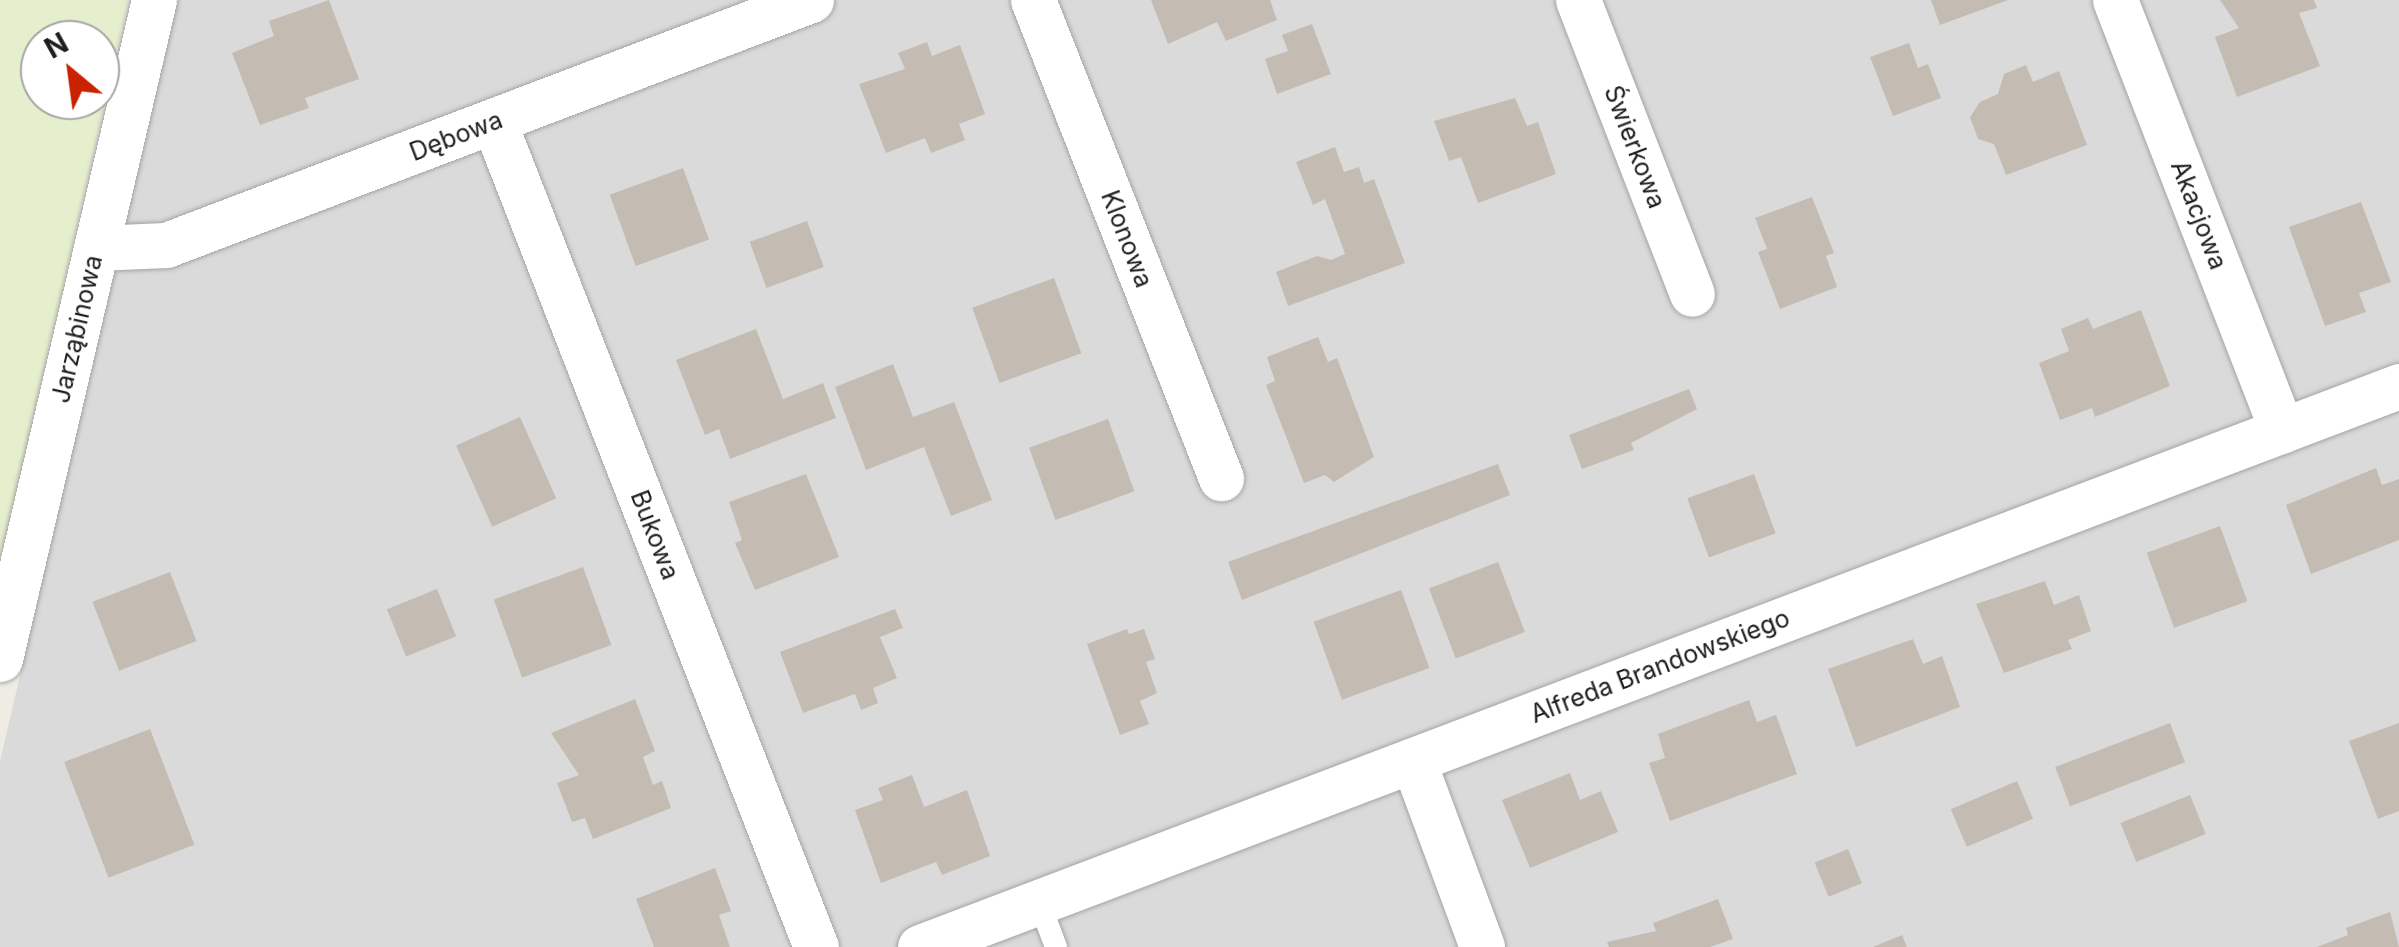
<!DOCTYPE html>
<html>
<head>
<meta charset="utf-8">
<style>
  body { margin:0 }
  #map { position:relative; width:2399px; height:947px; overflow:hidden; background:#efede3; font-family:Inter,sans-serif }
  div>[style] { position:absolute }
  .residential>* { inset:0; background:#dbdada }
  .farmland>* { inset:0; background:#e6efcd }
  .building>* { inset:0; background:#c4bcb2; transform-origin:0 0 }
  .roads { filter:drop-shadow(0 0 2px #a4a4a4) drop-shadow(0 0 2px #a4a4a4) }
  .lane>* { height:22px; margin:-11px; padding:0 11px; transform-origin:11px; border-radius:11px; background:#fff }
  .street>* { height:45px; margin:-22.5px; padding:0 22.5px; transform-origin:22.5px; border-radius:22.5px; background:#fff }
  span { translate:-50% -50%; white-space:nowrap; text-align:center; line-height:1.15; -webkit-text-stroke:10px #fff; paint-order:stroke }
  .street-label { font-size:25px; color:#1d1d1d }
  .north { position:absolute; left:20px; top:20px; width:100px; height:100px; box-sizing:border-box; background:#fff; border:2px solid #a5a5a5; border-radius:50%; rotate:331deg; font-size:28px; font-weight:700; line-height:40px; text-align:center; color:#1d1d1d }
  .north::after { content:''; display:block; margin:auto; width:35px; height:45px; background:#ca2200; clip-path:polygon(50% 0,100% 100%,50% 72%,0 100%) }
</style>
</head>
<body>
<div id="map">
  <div class="residential">
    <i style="clip-path:polygon(178px 0,2399px 0,2399px 947px,0 947px,0 761px)"></i>
  </div>
  <div class="farmland">
    <i style="clip-path:polygon(evenodd,0 0,128px 0,0 564px,0 0,40px 40px,100px 40px,100px 100px,40px 100px,40px 40px)"></i>
  </div>
  <div class="building">
    <i style="clip-path:polygon(329px 0,359px 79px,305px 98px,309px 108px,260px 125px,232px 53px,274px 36px,269px 21px)"></i>
    <i style="clip-path:polygon(1151px 0,1270px 0,1277px 20px,1226px 41px,1217px 22px,1168px 44px)"></i>
    <i style="clip-path:polygon(1931px 0,2008px 0,1940px 25px)"></i>
    <i style="clip-path:polygon(2220px 0,2314px 0,2317px 8px,2299px 13px,2320px 66px,2237px 97px,2215px 37px,2239px 28px)"></i>
    <i style="clip-path:polygon(1312px 24px,1331px 74px,1277px 94px,1265px 59px,1288px 51px,1282px 35px)"></i>
    <i style="clip-path:polygon(927px 42px,932px 56px,960px 45px,985px 114px,959px 124px,965px 140px,931px 153px,925px 138px,886px 153px,859px 84px,905px 69px,898px 53px)"></i>
    <i style="clip-path:polygon(1909px 43px,1918px 68px,1928px 64px,1941px 98px,1893px 116px,1870px 57px)"></i>
    <i style="clip-path:polygon(2026px 65px,2033px 82px,2059px 71px,2087px 145px,2006px 175px,1994px 144px,1978px 139px,1970px 117px,1980px 102px,1998px 94px,2004px 74px)"></i>
    <i style="clip-path:polygon(1515px 98px,1527px 126px,1538px 122px,1556px 174px,1478px 203px,1461px 157px,1449px 161px,1434px 121px)"></i>
    <i style="clip-path:polygon(1335px 147px,1344px 172px,1359px 167px,1364px 183px,1374px 179px,1405px 263px,1288px 306px,1276px 272px,1317px 256px,1331px 260px,1345px 254px,1325px 199px,1313px 205px,1296px 162px)"></i>
    <i style="left:683px;top:168px;width:76px;height:78px;rotate:70deg"></i>
    <i style="clip-path:polygon(1812px 197px,1834px 253px,1826px 256px,1837px 287px,1780px 309px,1758px 252px,1767px 249px,1755px 218px)"></i>
    <i style="clip-path:polygon(2361px 202px,2391px 282px,2359px 293px,2366px 312px,2325px 326px,2289px 227px)"></i>
    <i style="left:807px;top:221px;width:49px;height:61px;rotate:70deg"></i>
    <i style="left:1054px;top:278px;width:80px;height:87px;rotate:70deg"></i>
    <i style="clip-path:polygon(2141px 310px,2170px 386px,2095px 417px,2092px 408px,2060px 420px,2039px 363px,2069px 351px,2061px 329px,2088px 318px,2093px 329px)"></i>
    <i style="clip-path:polygon(756px 329px,783px 399px,823px 383px,836px 418px,730px 459px,719px 429px,705px 435px,676px 360px)"></i>
    <i style="clip-path:polygon(1318px 337px,1328px 362px,1337px 358px,1374px 457px,1334px 482px,1325px 475px,1304px 483px,1266px 385px,1275px 381px,1267px 357px)"></i>
    <i style="clip-path:polygon(893px 364px,913px 417px,954px 402px,992px 500px,951px 516px,924px 447px,866px 470px,835px 387px)"></i>
    <i style="clip-path:polygon(1689px 389px,1697px 409px,1631px 443px,1634px 450px,1582px 469px,1569px 435px)"></i>
    <i style="left:520px;top:417px;width:89px;height:70px;rotate:66deg"></i>
    <i style="left:1108px;top:419px;width:77px;height:84px;rotate:70deg"></i>
    <i style="clip-path:polygon(1498px 464px,1510px 495px,1242px 600px,1228px 562px)"></i>
    <i style="clip-path:polygon(2376px 468px,2382px 485px,2399px 479px,2399px 540px,2311px 574px,2286px 505px)"></i>
    <i style="clip-path:polygon(806px 474px,839px 557px,755px 590px,735px 543px,742px 540px,729px 502px)"></i>
    <i style="left:1754px;top:474px;width:63px;height:71px;rotate:70deg"></i>
    <i style="left:2220px;top:526px;width:80px;height:78px;rotate:70deg"></i>
    <i style="left:1498px;top:562px;width:75px;height:74px;rotate:69deg"></i>
    <i style="left:583px;top:567px;width:83px;height:95px;rotate:70deg"></i>
    <i style="left:170px;top:572px;width:74px;height:83px;rotate:69deg"></i>
    <i style="clip-path:polygon(2045px 581px,2054px 605px,2079px 595px,2091px 631px,2068px 640px,2072px 649px,2004px 673px,1976px 604px)"></i>
    <i style="left:437px;top:589px;width:51px;height:54px;rotate:68deg"></i>
    <i style="left:1401px;top:590px;width:83px;height:93px;rotate:70deg"></i>
    <i style="clip-path:polygon(895px 609px,903px 628px,880px 637px,897px 678px,873px 688px,878px 703px,861px 710px,855px 694px,803px 713px,780px 652px)"></i>
    <i style="clip-path:polygon(1127px 629px,1129px 634px,1144px 629px,1155px 659px,1146px 662px,1157px 693px,1140px 701px,1149px 724px,1120px 735px,1087px 644px)"></i>
    <i style="clip-path:polygon(1913px 639px,1923px 664px,1942px 656px,1960px 707px,1856px 747px,1828px 669px)"></i>
    <i style="clip-path:polygon(635px 699px,655px 751px,643px 757px,653px 785px,662px 781px,671px 808px,593px 839px,585px 818px,572px 822px,557px 783px,579px 775px,551px 733px)"></i>
    <i style="clip-path:polygon(1749px 700px,1757px 722px,1776px 715px,1797px 774px,1670px 821px,1649px 763px,1665px 758px,1658px 734px)"></i>
    <i style="left:2170px;top:723px;width:42px;height:123px;rotate:69deg"></i>
    <i style="clip-path:polygon(2399px 723px,2399px 811px,2378px 819px,2349px 741px)"></i>
    <i style="left:150px;top:729px;width:124px;height:92px;rotate:69deg"></i>
    <i style="clip-path:polygon(1570px 773px,1580px 800px,1601px 791px,1618px 832px,1530px 868px,1502px 800px)"></i>
    <i style="clip-path:polygon(912px 775px,924px 807px,967px 790px,990px 856px,942px 875px,936px 862px,881px 883px,855px 810px,883px 800px,878px 788px)"></i>
    <i style="left:2017px;top:781px;width:41px;height:72px;rotate:67deg"></i>
    <i style="left:2190px;top:795px;width:42px;height:75px;rotate:68deg"></i>
    <i style="left:1848px;top:849px;width:37px;height:36px;rotate:68deg"></i>
    <i style="clip-path:polygon(715px 868px,731px 911px,719px 915px,730px 947px,654px 947px,636px 899px)"></i>
    <i style="clip-path:polygon(1718px 899px,1733px 939px,1710px 947px,1609px 947px,1607px 942px,1656px 931px,1653px 923px)"></i>
    <i style="clip-path:polygon(2390px 912px,2399px 947px,2317px 947px,2348px 935px,2346px 928px)"></i>
    <i style="clip-path:polygon(1902px 935px,1907px 947px,1873px 947px)"></i>
  </div>
  <div class="roads">
    <div class="lane">
      <i style="left:1039px;top:902px;width:48px;rotate:69.3deg"></i>
    </div>
    <div class="street">
      <i style="left:1033px;top:0;width:514px;rotate:68.53deg"></i>
      <i style="left:1578px;top:0;width:315px;rotate:68.8deg"></i>
      <i style="left:2115px;top:0;width:462px;rotate:68.8deg"></i>
      <i style="left:494px;top:122px;width:886px;rotate:68.68deg"></i>
      <i style="left:96px;top:248px;width:70px;rotate:-2.5deg"></i>
      <i style="left:166px;top:245px;width:690px;rotate:-20.8deg"></i>
      <i style="left:0;top:659px;width:677px;rotate:-76.85deg"></i>
      <i style="left:1413px;top:760px;width:199px;rotate:69.7deg"></i>
      <i style="left:920px;top:947px;width:1582px;rotate:-20.77deg"></i>
    </div>
  </div>
  <div class="street-label">
    <span style="left:456px;top:136px;rotate:-21deg">Dębowa</span>
    <span style="left:1635px;top:147px;rotate:69deg">Świerkowa</span>
    <span style="left:2199px;top:215px;rotate:69deg">Akacjowa</span>
    <span style="left:1127px;top:239px;rotate:69deg">Klonowa</span>
    <span style="left:77px;top:329px;rotate:-77deg">Jarząbinowa</span>
    <span style="left:655px;top:535px;rotate:69deg">Bukowa</span>
    <span style="left:1660px;top:666px;rotate:-21deg">Alfreda Brandowskiego</span>
  </div>
  <div class="north">N</div>
</div>
</body>
</html>
